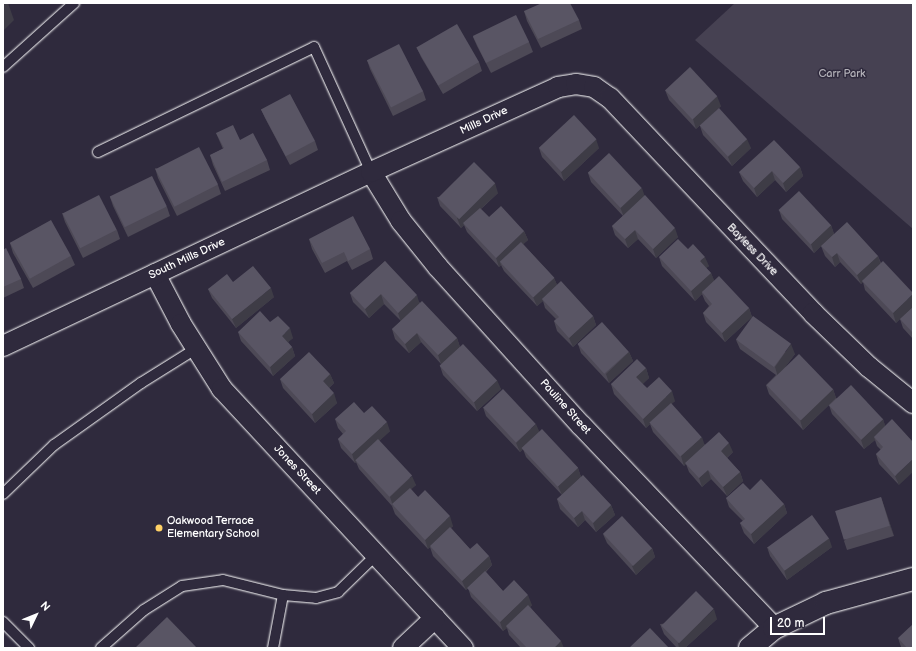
<!DOCTYPE html>
<html>
<head>
<meta charset="utf-8">
<style>
  body { margin:0 }
  #map { position:relative; width:916px; height:651px; overflow:hidden; background:#2f2a3d; font-family:"Balsamiq Sans",sans-serif }
  div>[style] { position:absolute }
  .green>* { inset:0; background:#464152 }
  .roads { filter:drop-shadow(0 0 1px #fff) drop-shadow(0 0 1px #fff) }
  .service>* { height:10px; margin:-5px; padding:0 5px; transform-origin:5px; border-radius:5px; background:#2f2a3d }
  .minor>* { height:20px; margin:-10px; padding:0 10px; transform-origin:10px; border-radius:10px; background:#2f2a3d }
  .tertiary>* { height:22px; margin:-11px; padding:0 11px; transform-origin:11px; border-radius:11px; background:#2f2a3d }
  .wall>* { inset:0; background:#4d4956 }
  .shaded-wall>* { inset:0; background:#3e3c46 }
  .building>* { inset:0; background:#595564; transform-origin:0 0 }
  .dots>* { width:11px; height:11px; translate:-50% -50%; box-sizing:border-box; border:2px solid #2f2a3d; border-radius:50% }
  span { translate:-50% -50%; white-space:nowrap; text-align:center; line-height:1.15; -webkit-text-stroke:3px #2f2a3d; paint-order:stroke }
  .park-label { font-size:11px; color:#b5b3ba }
  .street-label { font-size:11px; color:#fff }
  .poi-label { font-size:11px; color:#fff }
  .left { translate:0 -50%; text-align:left }
  .frame { position:absolute; inset:0; border:4px solid #fff; pointer-events:none }
  .north { position:absolute; left:16px; top:595px; width:40px; height:40px; -webkit-text-stroke:3px #2f2a3d; paint-order:stroke; rotate:47deg; font-size:11px; font-weight:700; line-height:16px; text-align:center; color:#fff }
  .north::after { content:''; display:block; margin:auto; width:14px; height:18px; background:#fff; clip-path:polygon(50% 0,100% 100%,50% 72%,0 100%) }
  .scale { position:absolute; left:770px; top:617px; width:55px; height:18px; box-sizing:border-box; border:2px solid #fff; border-top:0; padding-left:5px; font-size:12px; line-height:14px; white-space:nowrap; color:#fff; -webkit-text-stroke:3px #2f2a3d; paint-order:stroke }
</style>
</head>
<body>
<div id="map">
  <div class="green">
    <i style="clip-path:polygon(735px 3px,913px 3px,913px 229px,695px 40px)"></i>
  </div>
  <div class="roads">
    <div class="service">
      <i style="left:3px;top:67px;width:96px;rotate:-42deg"></i>
      <i style="left:98px;top:152px;width:240px;rotate:-25.9deg"></i>
      <i style="left:314px;top:47px;width:137px;rotate:65.5deg"></i>
      <i style="left:3px;top:494px;width:71px;rotate:-43.9deg"></i>
      <i style="left:54px;top:445px;width:107px;rotate:-35.5deg"></i>
      <i style="left:141px;top:383px;width:66px;rotate:-32deg"></i>
      <i style="left:3px;top:622px;width:37px;rotate:45deg"></i>
      <i style="left:101px;top:648px;width:57px;rotate:-41.5deg"></i>
      <i style="left:144px;top:610px;width:45px;rotate:-32.3deg"></i>
      <i style="left:182px;top:586px;width:41px;rotate:-8.3deg"></i>
      <i style="left:223px;top:580px;width:62px;rotate:14deg"></i>
      <i style="left:283px;top:595px;width:33px;rotate:5deg"></i>
      <i style="left:316px;top:598px;width:23px;rotate:-15deg"></i>
      <i style="left:338px;top:592px;width:52px;rotate:-44.2deg"></i>
      <i style="left:273px;top:648px;width:54px;rotate:-79.3deg"></i>
    </div>
    <div class="minor">
      <i style="left:371px;top:172px;width:57px;rotate:58.5deg"></i>
      <i style="left:401px;top:221px;width:59px;rotate:51.2deg"></i>
      <i style="left:438px;top:267px;width:213px;rotate:47.9deg"></i>
      <i style="left:581px;top:425px;width:280px;rotate:46.4deg"></i>
      <i style="left:155px;top:274px;width:56px;rotate:62.5deg"></i>
      <i style="left:181px;top:324px;width:77px;rotate:57.8deg"></i>
      <i style="left:222px;top:389px;width:354px;rotate:47.1deg"></i>
      <i style="left:3px;top:346px;width:407px;rotate:-25.3deg"></i>
      <i style="left:371px;top:172px;width:205px;rotate:-24.4deg"></i>
      <i style="left:558px;top:87px;width:18px;rotate:-9deg"></i>
      <i style="left:576px;top:84px;width:18px;rotate:9deg"></i>
      <i style="left:594px;top:87px;width:19px;rotate:35deg"></i>
      <i style="left:610px;top:98px;width:296px;rotate:46.6deg"></i>
      <i style="left:813px;top:313px;width:78px;rotate:44deg"></i>
      <i style="left:869px;top:367px;width:57px;rotate:39.3deg"></i>
      <i style="left:403px;top:648px;width:44px;rotate:-43.2deg"></i>
    </div>
    <div class="tertiary">
      <i style="left:750px;top:648px;width:31px;rotate:-40deg"></i>
      <i style="left:774px;top:628px;width:58px;rotate:-25.7deg"></i>
      <i style="left:826px;top:603px;width:90px;rotate:-15.4deg"></i>
    </div>
  </div>
  <div class="wall">
    <i style="clip-path:polygon(524px 11px,579px 20px,582px 29px,541px 48px,527px 21px)"></i>
    <i style="clip-path:polygon(473px 37px,529px 42px,533px 52px,491px 73px,477px 46px)"></i>
    <i style="clip-path:polygon(417px 48px,479px 62px,482px 71px,443px 94px,421px 57px)"></i>
    <i style="clip-path:polygon(367px 60px,423px 91px,426px 100px,393px 116px,370px 69px)"></i>
    <i style="clip-path:polygon(665px 90px,721px 106px,696px 129px,669px 100px)"></i>
    <i style="clip-path:polygon(261px 109px,315px 141px,318px 150px,290px 165px,265px 118px)"></i>
    <i style="clip-path:polygon(700px 126px,751px 148px,732px 166px,703px 135px)"></i>
    <i style="clip-path:polygon(216px 133px,240px 140px,267px 160px,270px 170px,225px 191px,213px 165px,210px 155px,223px 149px)"></i>
    <i style="clip-path:polygon(539px 148px,599px 148px,564px 181px,542px 157px)"></i>
    <i style="clip-path:polygon(800px 167px,803px 176px,786px 192px,775px 180px,757px 197px,743px 181px,739px 172px)"></i>
    <i style="clip-path:polygon(155px 168px,218px 185px,221px 194px,177px 216px,158px 178px)"></i>
    <i style="clip-path:polygon(588px 173px,645px 196px,678px 237px,656px 258px,638px 239px,628px 248px,615px 235px,612px 226px,623px 216px,591px 182px)"></i>
    <i style="clip-path:polygon(498px 193px,481px 209px,489px 217px,524px 231px,528px 240px,523px 244px,554px 278px,557px 285px,593px 316px,596px 325px,573px 347px,557px 331px,554px 321px,556px 319px,545px 308px,543px 301px,537px 306px,504px 271px,501px 265px,499px 267px,467px 232px,464px 225px,461px 228px,440px 206px,437px 197px)"></i>
    <i style="clip-path:polygon(110px 197px,167px 207px,170px 216px,128px 237px,113px 206px)"></i>
    <i style="clip-path:polygon(779px 210px,831px 225px,834px 234px,878px 256px,881px 263px,913px 307px,913px 339px,903px 328px,900px 319px,896px 323px,865px 290px,863px 282px,861px 284px,840px 262px,835px 267px,825px 256px,821px 246px,814px 253px,782px 219px)"></i>
    <i style="clip-path:polygon(62px 213px,117px 230px,120px 239px,83px 258px,65px 222px)"></i>
    <i style="clip-path:polygon(309px 239px,370px 249px,373px 259px,352px 270px,347px 261px,325px 273px,312px 249px)"></i>
    <i style="clip-path:polygon(10px 243px,71px 256px,75px 265px,33px 288px,13px 253px)"></i>
    <i style="clip-path:polygon(688px 249px,709px 266px,706px 268px,711px 273px,714px 281px,749px 308px,752px 317px,725px 342px,706px 322px,703px 313px,709px 306px,705px 301px,702px 294px,695px 301px,662px 266px,659px 257px)"></i>
    <i style="clip-path:polygon(3px 250px,21px 279px,24px 288px,3px 298px)"></i>
    <i style="clip-path:polygon(385px 261px,420px 303px,457px 338px,460px 347px,501px 389px,477px 411px,443px 375px,440px 366px,441px 364px,421px 342px,409px 353px,395px 339px,392px 329px,401px 321px,384px 304px,369px 318px,353px 302px,350px 293px)"></i>
    <i style="clip-path:polygon(233px 282px,274px 297px,236px 328px,212px 298px,208px 289px)"></i>
    <i style="clip-path:polygon(270px 322px,293px 338px,288px 342px,292px 347px,295px 356px,273px 376px,241px 341px,238px 332px)"></i>
    <i style="clip-path:polygon(736px 340px,795px 354px,785px 367px,833px 389px,836px 398px,883px 419px,885px 426px,899px 485px,879px 464px,876px 454px,881px 450px,877px 446px,875px 440px,864px 449px,832px 414px,829px 405px,803px 430px,769px 394px,766px 385px,776px 375px,740px 349px)"></i>
    <i style="clip-path:polygon(578px 344px,629px 352px,633px 361px,609px 383px,581px 353px)"></i>
    <i style="clip-path:polygon(646px 368px,649px 378px,642px 384px,647px 388px,675px 401px,671px 404px,705px 445px,733px 452px,727px 458px,740px 472px,743px 481px,727px 496px,711px 479px,702px 487px,689px 472px,686px 464px,684px 466px,653px 432px,650px 424px,646px 428px,614px 394px,611px 384px)"></i>
    <i style="clip-path:polygon(330px 374px,334px 383px,329px 388px,337px 403px,315px 423px,283px 388px,280px 379px)"></i>
    <i style="clip-path:polygon(483px 407px,539px 432px,578px 468px,581px 477px,611px 505px,615px 515px,596px 532px,585px 520px,578px 527px,560px 509px,557px 499px,562px 495px,526px 457px,523px 449px,520px 452px,486px 416px)"></i>
    <i style="clip-path:polygon(364px 413px,390px 431px,379px 441px,416px 485px,411px 489px,418px 497px,453px 526px,451px 528px,470px 549px,489px 556px,492px 565px,486px 572px,503px 591px,532px 605px,530px 607px,564px 648px,521px 648px,509px 635px,507px 628px,503px 631px,471px 597px,468px 588px,466px 590px,433px 556px,430px 547px,428px 549px,395px 514px,392px 506px,359px 469px,356px 462px,355px 463px,341px 448px,338px 439px,343px 434px,338px 428px,335px 419px)"></i>
    <i style="clip-path:polygon(750px 490px,784px 504px,787px 513px,754px 544px,744px 533px,740px 523px,743px 521px,729px 507px,726px 498px)"></i>
    <i style="clip-path:polygon(881px 497px,894px 536px,847px 550px,844px 541px)"></i>
    <i style="clip-path:polygon(603px 534px,652px 548px,655px 557px,636px 575px,607px 543px)"></i>
    <i style="clip-path:polygon(767px 547px,832px 547px,787px 580px,770px 556px)"></i>
    <i style="clip-path:polygon(717px 619px,685px 648px,677px 648px,664px 634px,660px 624px)"></i>
    <i style="clip-path:polygon(898px 638px,913px 648px,902px 648px,901px 647px)"></i>
  </div>
  <div class="shaded-wall">
    <i style="clip-path:polygon(3px 3px,8px 3px,14px 20px,3px 31px)"></i>
    <i style="clip-path:polygon(717px 96px,721px 106px,696px 129px,693px 119px)"></i>
    <i style="clip-path:polygon(596px 139px,599px 148px,564px 181px,561px 172px)"></i>
    <i style="clip-path:polygon(747px 139px,751px 148px,732px 166px,728px 157px)"></i>
    <i style="clip-path:polygon(800px 167px,803px 176px,786px 192px,783px 183px)"></i>
    <i style="clip-path:polygon(772px 171px,775px 180px,757px 197px,754px 188px)"></i>
    <i style="clip-path:polygon(495px 183px,498px 193px,464px 224px,463px 223px,464px 225px,461px 228px,457px 218px)"></i>
    <i style="clip-path:polygon(642px 188px,645px 197px,624px 217px,620px 207px)"></i>
    <i style="clip-path:polygon(831px 225px,834px 234px,814px 253px,811px 244px)"></i>
    <i style="clip-path:polygon(675px 228px,678px 237px,656px 258px,653px 249px)"></i>
    <i style="clip-path:polygon(635px 230px,638px 239px,628px 248px,625px 239px)"></i>
    <i style="clip-path:polygon(524px 231px,528px 240px,502px 264px,500px 262px,501px 265px,499px 267px,496px 258px)"></i>
    <i style="clip-path:polygon(837px 253px,840px 262px,835px 267px,832px 257px)"></i>
    <i style="clip-path:polygon(878px 256px,881px 265px,862px 281px,863px 282px,861px 284px,857px 275px)"></i>
    <i style="clip-path:polygon(705px 257px,709px 266px,704px 270px,700px 261px)"></i>
    <i style="clip-path:polygon(711px 273px,715px 282px,702px 292px,702px 294px,695px 301px,691px 291px)"></i>
    <i style="clip-path:polygon(554px 278px,558px 287px,542px 299px,543px 301px,537px 306px,533px 297px)"></i>
    <i style="clip-path:polygon(271px 288px,274px 297px,236px 328px,232px 319px)"></i>
    <i style="clip-path:polygon(381px 294px,384px 304px,369px 318px,365px 309px)"></i>
    <i style="clip-path:polygon(913px 294px,913px 307px,896px 323px,893px 313px)"></i>
    <i style="clip-path:polygon(417px 295px,420px 305px,401px 322px,398px 313px)"></i>
    <i style="clip-path:polygon(749px 308px,752px 317px,725px 342px,722px 333px)"></i>
    <i style="clip-path:polygon(593px 316px,596px 325px,573px 347px,569px 338px)"></i>
    <i style="clip-path:polygon(290px 328px,293px 338px,285px 345px,282px 336px)"></i>
    <i style="clip-path:polygon(417px 333px,421px 342px,409px 353px,405px 344px)"></i>
    <i style="clip-path:polygon(457px 338px,460px 347px,441px 364px,438px 355px)"></i>
    <i style="clip-path:polygon(791px 344px,795px 354px,778px 377px,775px 367px)"></i>
    <i style="clip-path:polygon(292px 347px,295px 356px,273px 376px,270px 367px)"></i>
    <i style="clip-path:polygon(629px 352px,633px 361px,609px 383px,606px 374px)"></i>
    <i style="clip-path:polygon(646px 368px,649px 378px,640px 387px,636px 377px)"></i>
    <i style="clip-path:polygon(330px 374px,334px 383px,326px 390px,323px 381px)"></i>
    <i style="clip-path:polygon(497px 380px,501px 389px,477px 411px,474px 402px)"></i>
    <i style="clip-path:polygon(833px 389px,836px 398px,803px 430px,800px 420px)"></i>
    <i style="clip-path:polygon(672px 391px,675px 401px,646px 428px,643px 419px)"></i>
    <i style="clip-path:polygon(334px 393px,337px 403px,315px 423px,312px 414px)"></i>
    <i style="clip-path:polygon(883px 419px,886px 428px,874px 437px,875px 440px,864px 449px,861px 440px)"></i>
    <i style="clip-path:polygon(387px 422px,390px 431px,357px 462px,355px 460px,356px 462px,355px 463px,352px 454px)"></i>
    <i style="clip-path:polygon(536px 424px,540px 433px,522px 448px,523px 449px,520px 452px,516px 443px)"></i>
    <i style="clip-path:polygon(702px 437px,705px 446px,684px 466px,681px 456px)"></i>
    <i style="clip-path:polygon(729px 443px,733px 452px,724px 460px,721px 451px)"></i>
    <i style="clip-path:polygon(913px 459px,913px 472px,899px 485px,895px 476px)"></i>
    <i style="clip-path:polygon(578px 468px,581px 477px,562px 495px,558px 486px)"></i>
    <i style="clip-path:polygon(708px 470px,711px 479px,702px 487px,699px 478px)"></i>
    <i style="clip-path:polygon(740px 472px,743px 481px,727px 496px,723px 487px)"></i>
    <i style="clip-path:polygon(412px 476px,416px 485px,393px 506px,390px 497px)"></i>
    <i style="clip-path:polygon(881px 497px,894px 536px,890px 526px)"></i>
    <i style="clip-path:polygon(784px 504px,787px 513px,754px 544px,751px 534px)"></i>
    <i style="clip-path:polygon(611px 505px,615px 515px,596px 532px,593px 523px)"></i>
    <i style="clip-path:polygon(582px 511px,585px 520px,578px 527px,574px 518px)"></i>
    <i style="clip-path:polygon(450px 516px,453px 526px,428px 549px,425px 540px)"></i>
    <i style="clip-path:polygon(829px 538px,832px 547px,787px 580px,784px 570px)"></i>
    <i style="clip-path:polygon(652px 548px,655px 557px,636px 575px,632px 566px)"></i>
    <i style="clip-path:polygon(489px 556px,492px 565px,466px 590px,462px 581px)"></i>
    <i style="clip-path:polygon(528px 595px,532px 605px,508px 627px,506px 626px,507px 628px,503px 631px,500px 622px)"></i>
    <i style="clip-path:polygon(714px 609px,717px 619px,685px 648px,679px 648px,678px 643px)"></i>
    <i style="clip-path:polygon(561px 641px,564px 648px,554px 648px)"></i>
  </div>
  <div class="building">
    <i style="clip-path:polygon(542px 3px,570px 3px,579px 20px,538px 39px,524px 11px)"></i>
    <i style="left:516px;top:15px;width:30px;height:48px;rotate:64deg"></i>
    <i style="left:457px;top:24px;width:44px;height:47px;rotate:60deg"></i>
    <i style="left:399px;top:44px;width:53px;height:36px;rotate:63deg"></i>
    <i style="left:690px;top:67px;width:40px;height:34px;rotate:47deg"></i>
    <i style="left:290px;top:94px;width:53px;height:33px;rotate:62deg"></i>
    <i style="left:719px;top:108px;width:42px;height:26px;rotate:48deg"></i>
    <i style="left:574px;top:115px;width:33px;height:48px;rotate:47deg"></i>
    <i style="clip-path:polygon(233px 125px,240px 140px,253px 133px,267px 160px,222px 182px,210px 155px,224px 148px,216px 133px)"></i>
    <i style="clip-path:polygon(774px 140px,800px 167px,783px 183px,772px 171px,754px 188px,739px 172px)"></i>
    <i style="left:199px;top:147px;width:42px;height:49px;rotate:63deg"></i>
    <i style="left:609px;top:153px;width:48px;height:29px;rotate:47deg"></i>
    <i style="left:474px;top:162px;width:30px;height:51px;rotate:45deg"></i>
    <i style="left:152px;top:176px;width:34px;height:47px;rotate:64deg"></i>
    <i style="left:799px;top:191px;width:47px;height:28px;rotate:47deg"></i>
    <i style="left:99px;top:195px;width:39px;height:41px;rotate:63deg"></i>
    <i style="clip-path:polygon(645px 195px,675px 228px,653px 249px,635px 230px,625px 239px,612px 226px)"></i>
    <i style="clip-path:polygon(501px 206px,524px 231px,496px 258px,463px 223px,480px 208px,489px 217px)"></i>
    <i style="clip-path:polygon(353px 216px,370px 249px,348px 261px,344px 252px,322px 263px,309px 239px)"></i>
    <i style="left:51px;top:220px;width:41px;height:47px;rotate:61deg"></i>
    <i style="clip-path:polygon(847px 222px,878px 256px,857px 275px,837px 253px,832px 257px,821px 246px)"></i>
    <i style="clip-path:polygon(678px 239px,688px 249px,693px 244px,705px 257px,700px 261px,711px 273px,691px 291px,659px 257px)"></i>
    <i style="left:521px;top:242px;width:49px;height:29px;rotate:47deg"></i>
    <i style="clip-path:polygon(6px 248px,21px 279px,3px 287px,3px 250px)"></i>
    <i style="clip-path:polygon(385px 261px,417px 295px,398px 313px,381px 294px,365px 309px,350px 293px)"></i>
    <i style="clip-path:polygon(883px 261px,913px 293px,913px 294px,893px 313px,862px 281px)"></i>
    <i style="clip-path:polygon(253px 266px,271px 288px,232px 319px,208px 289px,227px 274px,233px 282px)"></i>
    <i style="clip-path:polygon(719px 276px,749px 308px,722px 333px,703px 313px,712px 304px,702px 292px)"></i>
    <i style="clip-path:polygon(561px 281px,593px 316px,569px 338px,554px 321px,559px 317px,542px 299px)"></i>
    <i style="clip-path:polygon(422px 301px,457px 338px,438px 355px,417px 333px,405px 344px,392px 329px)"></i>
    <i style="clip-path:polygon(913px 307px,913px 333px,900px 319px)"></i>
    <i style="clip-path:polygon(260px 311px,270px 322px,278px 316px,290px 328px,282px 336px,292px 347px,270px 367px,238px 332px)"></i>
    <i style="left:753px;top:316px;width:47px;height:29px;rotate:36deg"></i>
    <i style="left:602px;top:322px;width:40px;height:33px;rotate:48deg"></i>
    <i style="left:463px;top:344px;width:50px;height:32px;rotate:47deg"></i>
    <i style="clip-path:polygon(309px 352px,330px 374px,323px 381px,334px 393px,312px 414px,280px 379px)"></i>
    <i style="left:799px;top:354px;width:49px;height:45px;rotate:46deg"></i>
    <i style="clip-path:polygon(637px 359px,646px 368px,636px 377px,647px 388px,659px 377px,672px 391px,643px 419px,611px 384px)"></i>
    <i style="left:851px;top:385px;width:47px;height:30px;rotate:47deg"></i>
    <i style="left:503px;top:389px;width:48px;height:27px;rotate:47deg"></i>
    <i style="clip-path:polygon(354px 402px,364px 413px,372px 406px,387px 422px,352px 454px,338px 439px,346px 431px,335px 419px)"></i>
    <i style="left:671px;top:403px;width:46px;height:29px;rotate:48deg"></i>
    <i style="clip-path:polygon(892px 419px,913px 442px,913px 459px,895px 476px,876px 454px,883px 447px,874px 437px)"></i>
    <i style="left:542px;top:429px;width:53px;height:28px;rotate:47deg"></i>
    <i style="clip-path:polygon(719px 432px,729px 443px,721px 451px,740px 472px,723px 487px,708px 470px,699px 478px,685px 463px)"></i>
    <i style="left:378px;top:439px;width:50px;height:31px;rotate:47deg"></i>
    <i style="clip-path:polygon(583px 475px,611px 505px,593px 523px,582px 511px,574px 518px,557px 499px)"></i>
    <i style="clip-path:polygon(761px 479px,784px 504px,751px 534px,740px 523px,745px 519px,726px 498px,743px 483px,750px 490px)"></i>
    <i style="clip-path:polygon(410px 488px,418px 497px,425px 490px,450px 516px,425px 540px,392px 504px)"></i>
    <i style="left:881px;top:497px;width:30px;height:48px;rotate:73deg"></i>
    <i style="left:812px;top:515px;width:29px;height:55px;rotate:54deg"></i>
    <i style="left:622px;top:516px;width:44px;height:26px;rotate:47deg"></i>
    <i style="clip-path:polygon(450px 527px,470px 549px,477px 543px,489px 556px,462px 581px,430px 546px)"></i>
    <i style="clip-path:polygon(485px 571px,503px 591px,514px 580px,528px 595px,500px 622px,467px 588px)"></i>
    <i style="left:696px;top:591px;width:25px;height:49px;rotate:45deg"></i>
    <i style="clip-path:polygon(528px 605px,561px 641px,554px 648px,527px 648px,506px 626px)"></i>
    <i style="clip-path:polygon(167px 617px,197px 648px,135px 648px)"></i>
    <i style="clip-path:polygon(913px 624px,913px 648px,907px 648px,898px 638px)"></i>
    <i style="clip-path:polygon(650px 628px,669px 648px,629px 648px)"></i>
  </div>
  <div class="dots">
    <i style="left:159px;top:528px;background:#ffd166"></i>
  </div>
  <div class="park-label">
    <span style="left:842px;top:74px">Carr Park</span>
  </div>
  <div class="street-label">
    <span style="left:484px;top:121px;rotate:-25deg">Mills Drive</span>
    <span style="left:752px;top:250px;rotate:46deg">Bayless Drive</span>
    <span style="left:187px;top:259px;rotate:-25deg">South Mills Drive</span>
    <span style="left:565px;top:407px;rotate:48deg">Pauline Street</span>
    <span style="left:297px;top:470px;rotate:47deg">Jones Street</span>
  </div>
  <div class="poi-label">
    <span class="left" style="left:167px;top:528px">Oakwood Terrace<br>Elementary School</span>
  </div>
  <div class="frame"></div>
  <div class="north">N</div>
  <div class="scale">20 m</div>
</div>
</body>
</html>
